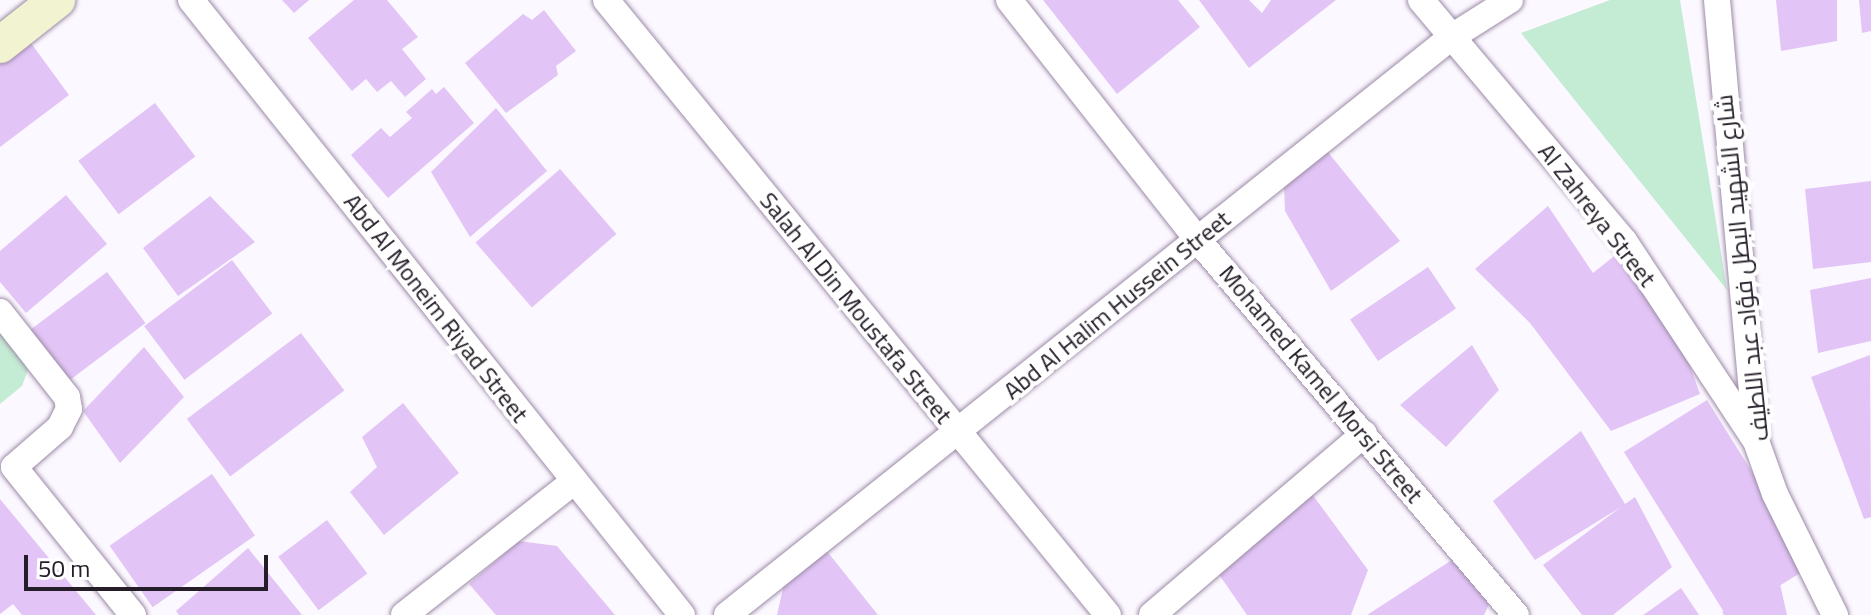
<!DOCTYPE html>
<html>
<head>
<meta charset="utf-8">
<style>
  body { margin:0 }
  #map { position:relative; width:1871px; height:615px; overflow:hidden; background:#fcf8ff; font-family:Georgia,Cairo,serif }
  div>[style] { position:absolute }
  .green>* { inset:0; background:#c4ebd3 }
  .building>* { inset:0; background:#e2c5f6; transform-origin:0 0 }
  .roads { filter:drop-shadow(0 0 2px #9c8ba7) drop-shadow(0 0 2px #9c8ba7) }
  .street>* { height:26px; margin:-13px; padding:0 13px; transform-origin:13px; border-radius:13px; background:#fff }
  .secondary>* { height:36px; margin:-18px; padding:0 18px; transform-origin:18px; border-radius:18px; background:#f2f3d1 }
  span { translate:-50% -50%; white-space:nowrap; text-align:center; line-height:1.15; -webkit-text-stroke:8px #fff; paint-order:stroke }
  .street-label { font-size:24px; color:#251e29 }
  .scale { position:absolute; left:24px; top:555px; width:244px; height:36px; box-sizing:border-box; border:4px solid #251e29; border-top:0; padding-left:10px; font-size:24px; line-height:28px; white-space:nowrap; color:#251e29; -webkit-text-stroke:6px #fff; paint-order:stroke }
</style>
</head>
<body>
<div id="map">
  <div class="green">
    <i style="clip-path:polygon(1610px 0,1680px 0,1727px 290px,1521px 33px)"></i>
    <i style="clip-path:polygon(0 324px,22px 352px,28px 370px,22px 386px,0 404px)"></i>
  </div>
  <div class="building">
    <i style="clip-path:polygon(282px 0,309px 0,294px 13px)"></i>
    <i style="clip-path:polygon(354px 0,387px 0,418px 37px,402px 49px,426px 79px,405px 97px,391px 81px,377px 92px,366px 79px,352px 91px,308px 38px)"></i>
    <i style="clip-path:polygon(1043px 0,1178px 0,1200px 27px,1117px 94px)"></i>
    <i style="clip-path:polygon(1199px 0,1249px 0,1262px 13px,1271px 0,1336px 0,1249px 68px)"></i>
    <i style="clip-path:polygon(1776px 0,1837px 0,1837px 41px,1781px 51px)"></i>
    <i style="clip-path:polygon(1859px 0,1871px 0,1871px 31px,1862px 33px)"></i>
    <i style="clip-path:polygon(544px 10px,576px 51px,556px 66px,558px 75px,506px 113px,465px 63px,523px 14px,532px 20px)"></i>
    <i style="clip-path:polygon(28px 39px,69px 95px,0 147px,0 60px)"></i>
    <i style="clip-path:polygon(444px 87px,474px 123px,388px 198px,351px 155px,381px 128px,390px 137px,412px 118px,406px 112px,432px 89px,436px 94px)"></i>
    <i style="left:155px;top:103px;width:67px;height:96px;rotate:53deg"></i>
    <i style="clip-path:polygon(496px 108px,547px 171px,470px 237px,431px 172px)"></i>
    <i style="clip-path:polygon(1327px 151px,1400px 241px,1331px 291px,1285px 211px,1284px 186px)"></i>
    <i style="left:560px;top:169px;width:86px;height:112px;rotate:49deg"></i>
    <i style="clip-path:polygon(1871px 181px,1871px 262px,1813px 269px,1805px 189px)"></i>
    <i style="clip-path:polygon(66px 195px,107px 244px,26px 313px,0 282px,0 251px)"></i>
    <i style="clip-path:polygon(210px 196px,255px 242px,178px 296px,143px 248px)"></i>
    <i style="clip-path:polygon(1548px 206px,1593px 273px,1628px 245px,1677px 330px,1700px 394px,1611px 431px,1530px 323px,1475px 269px)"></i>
    <i style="left:232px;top:260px;width:67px;height:110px;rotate:53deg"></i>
    <i style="left:1428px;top:267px;width:50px;height:94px;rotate:56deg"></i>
    <i style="left:107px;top:272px;width:64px;height:105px;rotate:53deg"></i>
    <i style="clip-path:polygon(1871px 278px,1871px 341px,1818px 353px,1810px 290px)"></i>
    <i style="left:301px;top:333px;width:72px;height:143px;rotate:53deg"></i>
    <i style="clip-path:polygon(1472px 345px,1499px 390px,1446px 447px,1400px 405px)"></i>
    <i style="clip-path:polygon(144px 347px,184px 397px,120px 463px,83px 411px)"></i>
    <i style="clip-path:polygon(1870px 355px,1871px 517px,1864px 519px,1811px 377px)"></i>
    <i style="left:1707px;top:400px;width:196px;height:98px;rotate:58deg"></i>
    <i style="clip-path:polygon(403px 403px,459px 473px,384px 535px,350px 492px,377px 467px,362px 437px)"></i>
    <i style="clip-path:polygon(1581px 431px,1625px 504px,1635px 497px,1672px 567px,1613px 615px,1582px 615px,1543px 565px,1621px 507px,1535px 560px,1493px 501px)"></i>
    <i style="left:212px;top:474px;width:75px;height:125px;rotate:55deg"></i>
    <i style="clip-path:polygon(1312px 494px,1368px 570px,1351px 615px,1247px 615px,1218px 573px)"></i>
    <i style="clip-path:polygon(0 499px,96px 615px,22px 615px,13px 604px,0 614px)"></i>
    <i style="left:327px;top:520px;width:67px;height:61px;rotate:53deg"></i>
    <i style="clip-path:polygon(519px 541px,557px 546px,615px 615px,496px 615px,469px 584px)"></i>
    <i style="clip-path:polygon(822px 545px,878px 615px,777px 615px,786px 575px)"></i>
    <i style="clip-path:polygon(248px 548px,302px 615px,179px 615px,176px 611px)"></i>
    <i style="clip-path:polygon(1455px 558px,1489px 604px,1484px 615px,1367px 615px)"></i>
    <i style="clip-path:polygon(1780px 584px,1787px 615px,1724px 615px,1722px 612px)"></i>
    <i style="clip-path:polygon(1681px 588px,1699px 615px,1643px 615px,1649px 611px)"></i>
  </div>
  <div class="roads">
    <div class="street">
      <i style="left:191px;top:0;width:787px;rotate:51.4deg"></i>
      <i style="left:606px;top:0;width:794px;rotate:50.78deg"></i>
      <i style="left:1009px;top:0;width:304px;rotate:51.8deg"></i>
      <i style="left:1197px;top:239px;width:493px;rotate:49.7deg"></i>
      <i style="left:1421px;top:0;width:315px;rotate:49.9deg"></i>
      <i style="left:1624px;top:241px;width:236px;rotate:56.6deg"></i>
      <i style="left:1717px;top:0;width:443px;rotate:84.9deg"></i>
      <i style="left:1756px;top:441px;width:56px;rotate:70.3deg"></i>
      <i style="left:1775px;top:494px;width:135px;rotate:63.6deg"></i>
      <i style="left:0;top:312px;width:108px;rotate:51.8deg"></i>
      <i style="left:67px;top:397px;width:12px;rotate:81deg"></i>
      <i style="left:69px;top:409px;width:20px;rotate:117deg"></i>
      <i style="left:60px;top:427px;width:61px;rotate:139deg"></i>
      <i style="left:14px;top:467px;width:190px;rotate:51.2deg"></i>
      <i style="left:404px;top:615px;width:216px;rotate:-38.2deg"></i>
      <i style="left:727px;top:615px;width:925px;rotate:-38.59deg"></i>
      <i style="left:1450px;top:38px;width:71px;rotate:-32.3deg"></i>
      <i style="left:1152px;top:615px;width:279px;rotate:-40.5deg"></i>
    </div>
    <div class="secondary">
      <i style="left:0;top:45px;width:73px;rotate:-38.3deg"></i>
    </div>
  </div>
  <div class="street-label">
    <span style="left:1597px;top:215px;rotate:52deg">Al Zahreya Street</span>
    <span style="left:1742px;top:268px;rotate:-96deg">شارع الشهيد البطل فؤاد عبد اللطيف</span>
    <span style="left:1117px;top:305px;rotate:-39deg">Abd Al Halim Hussein Street</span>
    <span style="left:436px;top:308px;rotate:52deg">Abd Al Moneim Riyad Street</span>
    <span style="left:856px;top:308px;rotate:51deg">Salah Al Din Moustafa Street</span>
    <span style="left:1321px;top:384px;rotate:50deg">Mohamed Kamel Morsi Street</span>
  </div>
  <div class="scale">50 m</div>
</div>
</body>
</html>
